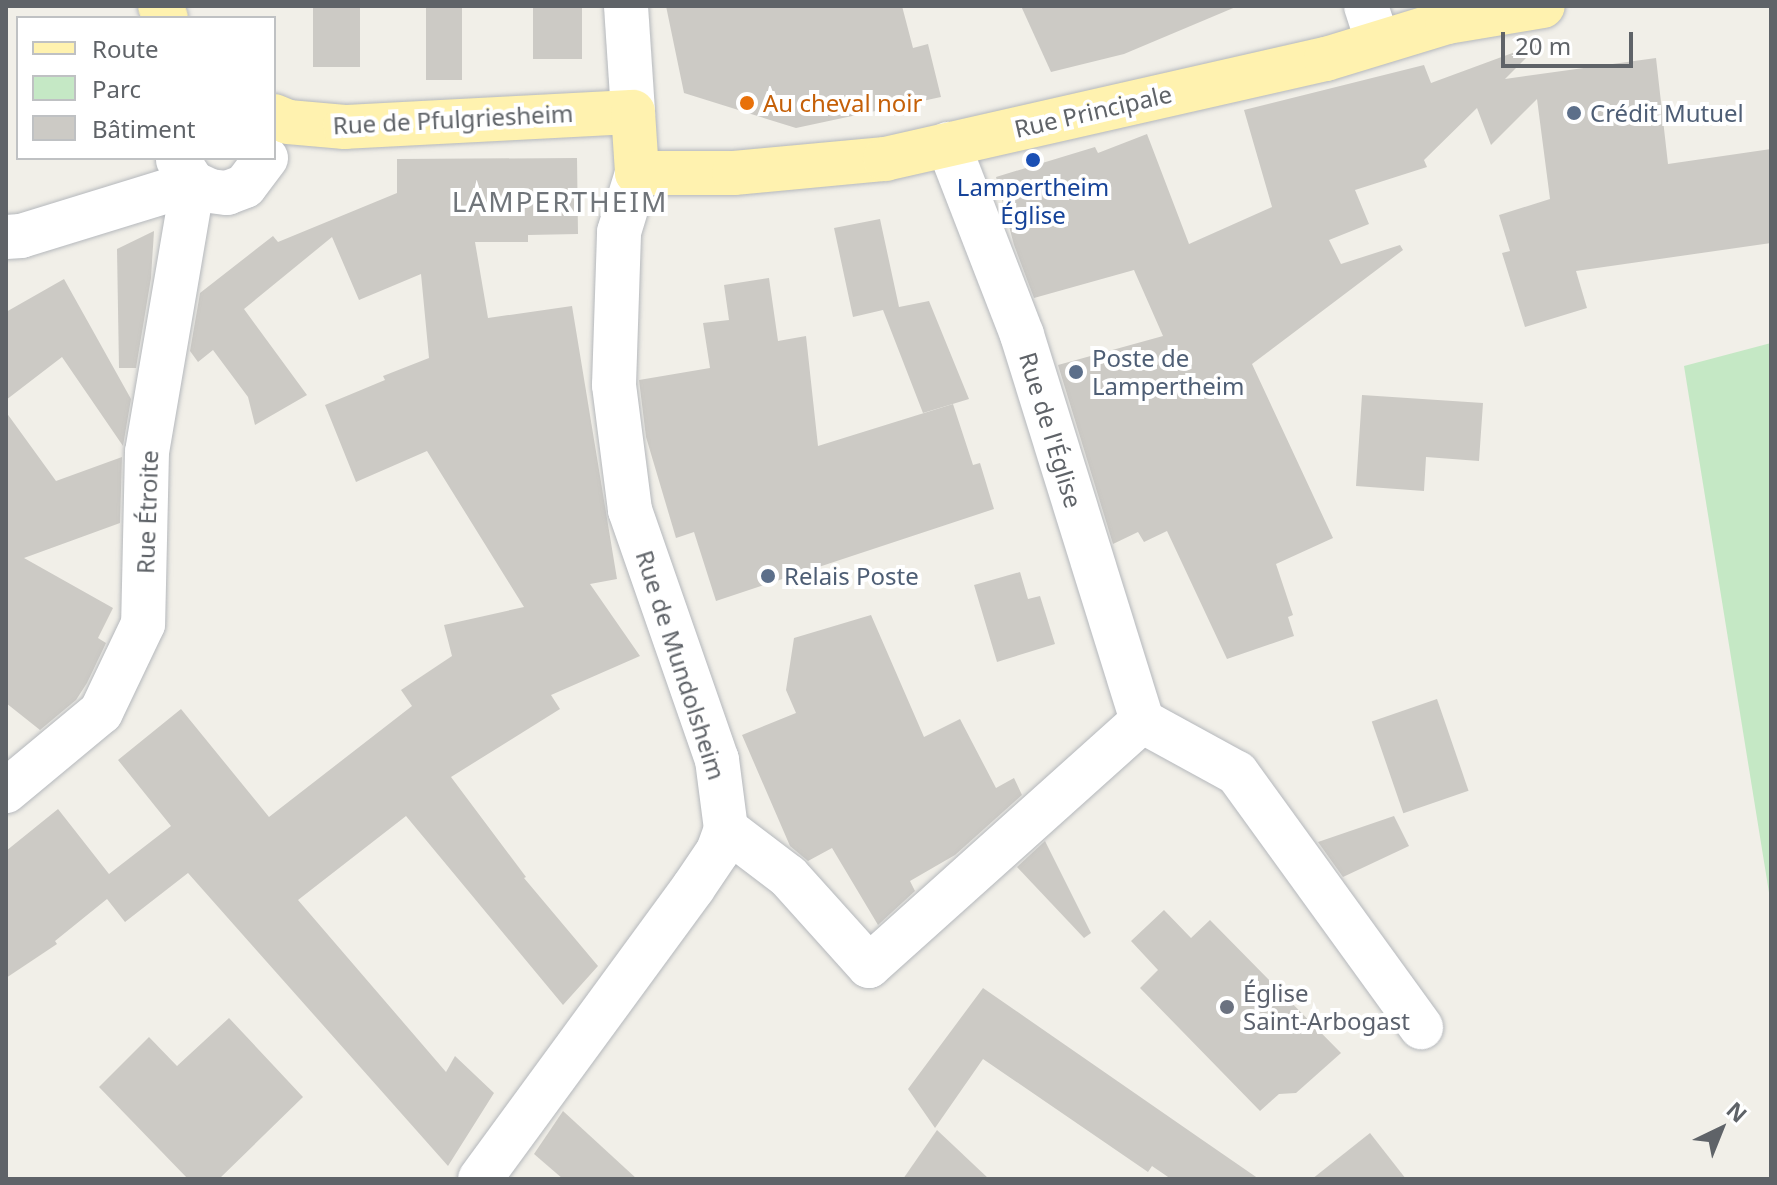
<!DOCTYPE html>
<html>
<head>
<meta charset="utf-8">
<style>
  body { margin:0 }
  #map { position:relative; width:1777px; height:1185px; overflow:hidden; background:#f1efe8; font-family:"Noto Sans",sans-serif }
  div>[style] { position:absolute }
  .green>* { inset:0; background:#c5e8c5 }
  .building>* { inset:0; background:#cccac5; transform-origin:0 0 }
  .roads { filter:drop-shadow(0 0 2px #b5b8bc) drop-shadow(0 0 2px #b5b8bc) }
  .minor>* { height:44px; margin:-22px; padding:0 22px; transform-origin:22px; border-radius:22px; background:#fff }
  .major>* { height:44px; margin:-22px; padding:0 22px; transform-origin:22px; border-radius:22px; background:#fff2af }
  .dots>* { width:22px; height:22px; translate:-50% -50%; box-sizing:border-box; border:4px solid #fff; border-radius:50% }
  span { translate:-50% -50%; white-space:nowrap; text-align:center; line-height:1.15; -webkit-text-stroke:8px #fff; paint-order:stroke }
  .food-label { font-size:24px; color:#c56008 }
  .left { translate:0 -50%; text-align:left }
  .street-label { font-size:24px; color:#5f6368 }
  .service-label { font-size:24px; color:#4e5e75 }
  .transit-label { font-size:24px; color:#164399 }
  .worship-label { font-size:24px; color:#5b616d }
  .quarter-label { font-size:28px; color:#70757a; letter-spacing:2px }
  .frame { position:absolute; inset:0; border:8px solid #5f6368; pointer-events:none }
  .legend { position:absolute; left:16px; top:16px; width:260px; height:144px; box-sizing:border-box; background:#fff; border:2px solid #bfc1c3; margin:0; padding:10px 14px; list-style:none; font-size:24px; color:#5f6368 }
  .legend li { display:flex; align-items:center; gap:16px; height:40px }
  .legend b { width:40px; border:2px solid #bfc1c3 }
  .north { position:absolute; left:1681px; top:1089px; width:80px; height:80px; -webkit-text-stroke:6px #fff; paint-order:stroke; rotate:43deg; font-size:22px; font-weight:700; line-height:32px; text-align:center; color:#5f6368 }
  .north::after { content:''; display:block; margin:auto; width:28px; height:36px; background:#5f6368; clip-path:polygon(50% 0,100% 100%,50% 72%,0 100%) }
  .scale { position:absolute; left:1501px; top:32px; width:132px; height:36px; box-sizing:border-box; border:4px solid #5f6368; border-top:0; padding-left:10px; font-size:24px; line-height:28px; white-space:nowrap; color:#5f6368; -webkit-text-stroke:6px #fff; paint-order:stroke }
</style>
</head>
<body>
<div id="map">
  <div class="green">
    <i style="clip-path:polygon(1771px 343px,1771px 905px,1684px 366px)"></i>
  </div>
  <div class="building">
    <i style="left:313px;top:6px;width:47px;height:61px"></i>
    <i style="left:426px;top:6px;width:36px;height:74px"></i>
    <i style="left:533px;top:6px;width:49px;height:53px"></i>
    <i style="clip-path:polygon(666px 6px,902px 6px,913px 48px,928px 44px,941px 97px,796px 128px,684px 93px)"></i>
    <i style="clip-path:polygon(1021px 6px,1238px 6px,1124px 54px,1051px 72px)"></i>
    <i style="clip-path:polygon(1542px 42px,1505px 79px,1656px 58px,1668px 164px,1771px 149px,1771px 243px,1576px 271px,1587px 308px,1525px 327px,1502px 253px,1510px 251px,1499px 215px,1550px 199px,1537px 99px,1491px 145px,1477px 108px,1424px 160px,1427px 167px,1355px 190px,1369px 224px,1329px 240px,1341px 264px,1400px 245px,1403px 250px,1252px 364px,1333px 538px,1276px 564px,1293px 615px,1288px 617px,1294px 636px,1227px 659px,1167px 531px,1144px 542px,1138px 532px,1113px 544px,1058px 365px,1163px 336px,1134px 270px,1034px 298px,1014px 245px,996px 177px,1095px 147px,1098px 153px,1147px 134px,1189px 244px,1272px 207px,1244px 110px,1424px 65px,1431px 83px)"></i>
    <i style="clip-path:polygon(577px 158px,578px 234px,528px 235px,528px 242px,475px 242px,488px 318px,572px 306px,617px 579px,590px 584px,640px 656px,551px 695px,560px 709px,451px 777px,526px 877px,524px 878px,598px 966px,563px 1005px,406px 816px,298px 900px,446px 1072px,455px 1056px,494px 1093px,448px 1166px,188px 873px,125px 922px,107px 899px,55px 941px,57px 944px,6px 978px,6px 851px,58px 809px,109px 874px,171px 826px,118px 760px,181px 709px,269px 817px,412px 706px,401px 690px,452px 656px,444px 625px,524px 607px,427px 451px,356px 482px,325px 405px,385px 380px,383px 376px,429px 358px,421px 274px,359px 300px,332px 237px,244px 309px,307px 395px,255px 425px,248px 397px,213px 350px,198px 362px,190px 351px,200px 293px,273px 236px,278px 242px,397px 193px,397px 159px)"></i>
    <i style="clip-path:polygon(880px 219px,899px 307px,929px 301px,969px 399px,923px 413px,883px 310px,853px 317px,834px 228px)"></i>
    <i style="clip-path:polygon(154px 231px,151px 278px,136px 368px,119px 368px,117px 249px)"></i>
    <i style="clip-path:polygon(769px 278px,778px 341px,806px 336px,818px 446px,953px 404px,973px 465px,980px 463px,994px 509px,716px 601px,694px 532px,676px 538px,646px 437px,639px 380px,710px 368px,703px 323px,729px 320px,724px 285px)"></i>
    <i style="clip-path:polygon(64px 279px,131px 399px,123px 446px,62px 357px,6px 400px,6px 312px)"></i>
    <i style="clip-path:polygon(1362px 395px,1483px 403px,1479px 461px,1426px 457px,1424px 491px,1356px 486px)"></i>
    <i style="clip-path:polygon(6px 412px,56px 481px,122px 457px,120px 523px,24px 558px,113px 608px,98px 638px,106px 643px,87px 683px,76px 700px,40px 730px,6px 703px)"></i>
    <i style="clip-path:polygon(1020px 572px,1028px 599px,1040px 596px,1055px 644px,997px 662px,974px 585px)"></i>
    <i style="clip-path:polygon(871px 615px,924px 737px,960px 719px,996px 788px,1014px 778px,1022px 795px,955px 855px,910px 881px,915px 891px,878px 925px,832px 848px,808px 861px,790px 846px,742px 735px,796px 713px,786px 690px,794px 638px)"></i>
    <i style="left:1437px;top:699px;width:97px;height:69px;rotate:71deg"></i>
    <i style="clip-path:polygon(1394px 816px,1409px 846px,1343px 877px,1318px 842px)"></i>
    <i style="clip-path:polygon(1045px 841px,1091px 933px,1084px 938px,1017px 867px)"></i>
    <i style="clip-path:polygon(1164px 910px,1191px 938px,1210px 920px,1341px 1053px,1296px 1093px,1279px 1094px,1260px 1111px,1140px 988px,1158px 970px,1131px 941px)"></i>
    <i style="clip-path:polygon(983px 988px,1201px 1139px,1259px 1179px,1171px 1179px,1152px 1166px,1148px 1172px,983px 1059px,935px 1128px,908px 1089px)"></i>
    <i style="clip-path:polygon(229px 1018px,303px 1097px,219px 1179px,188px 1179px,99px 1087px,149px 1037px,177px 1066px)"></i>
    <i style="clip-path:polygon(563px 1111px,637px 1179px,563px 1179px,534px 1154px)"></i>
    <i style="clip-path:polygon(937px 1130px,989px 1179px,903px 1179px)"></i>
    <i style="clip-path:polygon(1370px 1133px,1406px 1179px,1312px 1179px)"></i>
  </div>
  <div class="roads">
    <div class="minor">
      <i style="left:626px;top:6px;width:106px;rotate:86.2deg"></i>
      <i style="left:1366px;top:6px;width:38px;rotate:72deg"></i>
      <i style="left:948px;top:144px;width:205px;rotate:68.8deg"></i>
      <i style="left:1022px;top:335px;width:404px;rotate:72.7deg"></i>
      <i style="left:1142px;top:721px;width:108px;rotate:28.7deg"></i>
      <i style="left:1237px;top:773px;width:314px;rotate:54.1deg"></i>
      <i style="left:178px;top:160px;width:27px;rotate:57deg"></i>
      <i style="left:193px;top:183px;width:19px;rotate:25deg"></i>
      <i style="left:210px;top:191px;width:17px;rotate:7deg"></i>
      <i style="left:227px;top:193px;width:19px;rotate:-21deg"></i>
      <i style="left:245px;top:186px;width:35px;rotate:-53deg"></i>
      <i style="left:6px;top:237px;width:15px;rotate:-4deg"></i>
      <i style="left:21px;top:236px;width:180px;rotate:-17.1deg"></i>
      <i style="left:193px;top:183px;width:273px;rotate:99.7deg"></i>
      <i style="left:147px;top:452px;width:172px;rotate:91.3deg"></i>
      <i style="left:143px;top:624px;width:98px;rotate:115.5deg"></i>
      <i style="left:101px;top:712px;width:124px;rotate:140.3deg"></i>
      <i style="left:726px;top:829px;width:78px;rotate:37.2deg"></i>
      <i style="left:788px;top:876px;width:121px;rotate:48deg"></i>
      <i style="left:869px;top:966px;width:367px;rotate:-41.9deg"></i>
      <i style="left:480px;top:1179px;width:361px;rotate:-53.8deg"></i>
      <i style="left:693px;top:888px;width:45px;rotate:-56deg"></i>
      <i style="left:718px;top:851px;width:23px;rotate:-70deg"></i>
      <i style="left:726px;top:829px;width:70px;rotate:-97.4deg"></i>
      <i style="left:717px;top:760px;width:265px;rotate:-109.2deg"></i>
      <i style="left:630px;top:510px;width:126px;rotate:-97.3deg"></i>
      <i style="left:614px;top:385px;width:153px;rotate:-88.1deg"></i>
      <i style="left:619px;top:232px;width:62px;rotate:-73deg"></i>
    </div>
    <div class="major">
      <i style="left:160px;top:6px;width:13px;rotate:63deg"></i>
      <i style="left:274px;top:116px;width:15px;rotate:23deg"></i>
      <i style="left:288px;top:122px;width:57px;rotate:5deg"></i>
      <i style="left:345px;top:127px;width:288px;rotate:-3deg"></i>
      <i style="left:633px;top:112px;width:61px;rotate:86.2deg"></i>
      <i style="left:637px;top:173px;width:97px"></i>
      <i style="left:734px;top:173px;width:152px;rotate:-5.3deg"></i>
      <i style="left:885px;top:159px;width:452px;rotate:-12.8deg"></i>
      <i style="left:1326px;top:59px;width:127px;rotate:-17deg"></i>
      <i style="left:1447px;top:22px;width:97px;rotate:-9.5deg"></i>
    </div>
  </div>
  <div class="dots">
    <i style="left:747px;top:103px;background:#e8710a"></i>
    <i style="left:1574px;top:113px;background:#5c6f8a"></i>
    <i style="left:1033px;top:160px;background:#1a4fb4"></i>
    <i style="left:1076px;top:372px;background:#5c6f8a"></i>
    <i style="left:768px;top:576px;background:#5c6f8a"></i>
    <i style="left:1227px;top:1007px;background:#6b7280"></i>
  </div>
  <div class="food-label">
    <span class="left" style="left:763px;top:103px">Au cheval noir</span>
  </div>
  <div class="street-label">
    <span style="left:1093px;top:111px;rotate:-13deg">Rue Principale</span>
    <span style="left:453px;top:119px;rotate:-3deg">Rue de Pfulgriesheim</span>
    <span style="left:1051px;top:430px;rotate:73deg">Rue de l'Église</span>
    <span style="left:147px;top:512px;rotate:-88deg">Rue Étroite</span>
    <span style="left:681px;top:665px;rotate:72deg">Rue de Mundolsheim</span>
  </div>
  <div class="service-label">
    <span class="left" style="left:1590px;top:113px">Crédit Mutuel</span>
    <span class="left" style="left:1092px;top:372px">Poste de<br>Lampertheim</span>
    <span class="left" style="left:784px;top:576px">Relais Poste</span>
  </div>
  <div class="transit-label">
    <span style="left:1033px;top:201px">Lampertheim<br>Église</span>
  </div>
  <div class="worship-label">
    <span class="left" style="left:1243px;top:1007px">Église<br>Saint-Arbogast</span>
  </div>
  <div class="quarter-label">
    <span style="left:560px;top:201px">LAMPERTHEIM</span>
  </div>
  <div class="frame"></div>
  <ul class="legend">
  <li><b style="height:10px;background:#fff2af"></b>Route</li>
  <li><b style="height:22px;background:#c5e8c5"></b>Parc</li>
  <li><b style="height:22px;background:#cccac5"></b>Bâtiment</li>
  </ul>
  <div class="north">N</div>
  <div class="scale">20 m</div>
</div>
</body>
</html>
